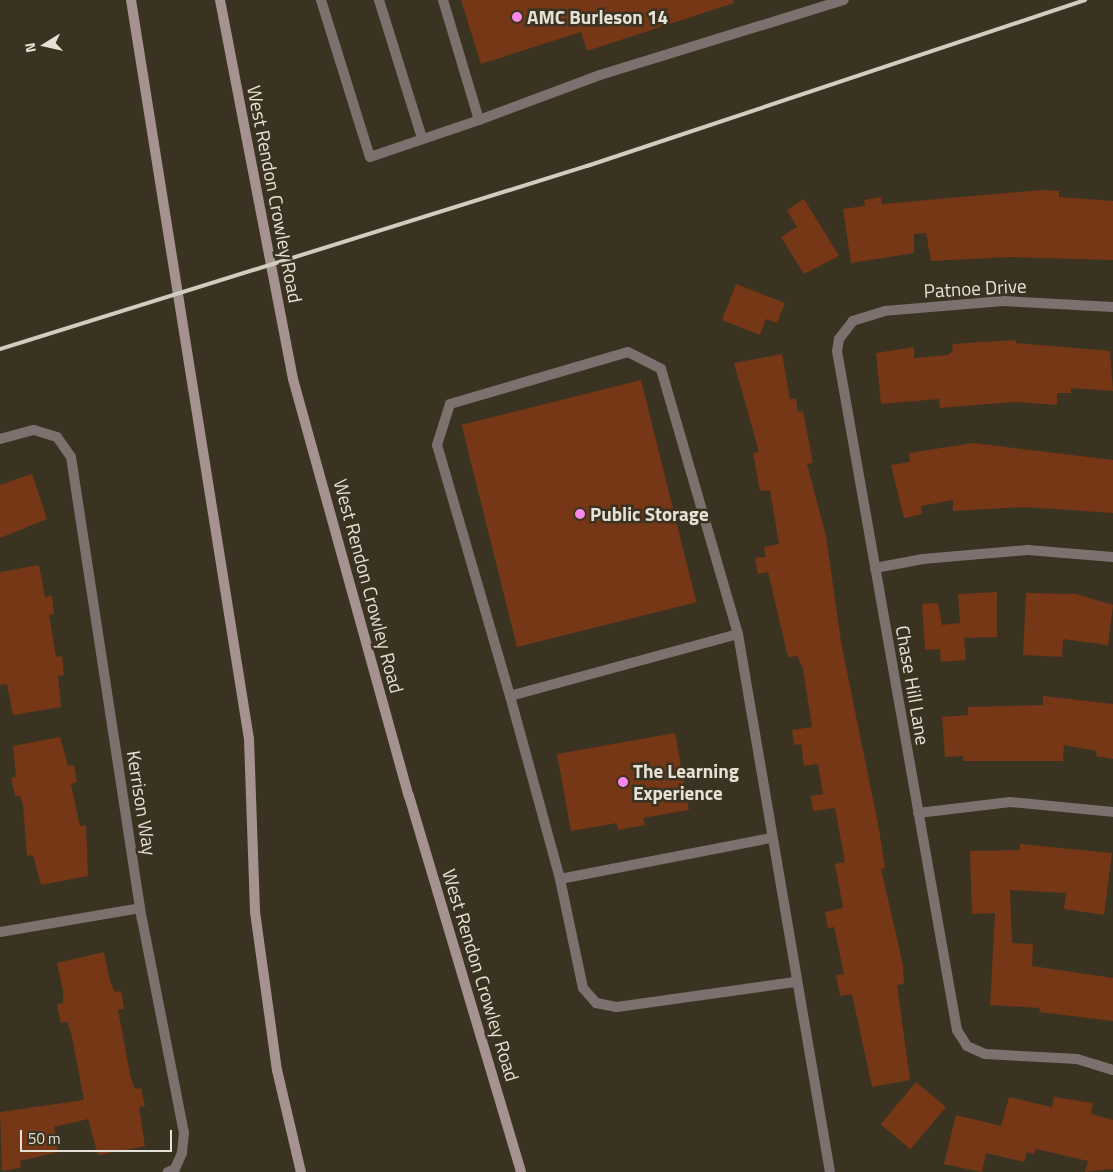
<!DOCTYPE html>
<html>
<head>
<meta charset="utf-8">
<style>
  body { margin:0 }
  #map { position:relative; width:1113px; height:1172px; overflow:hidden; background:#3b3321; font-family:"Titillium Web",sans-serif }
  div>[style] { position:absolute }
  .building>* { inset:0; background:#753716; transform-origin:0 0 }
  .lane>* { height:10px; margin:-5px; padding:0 5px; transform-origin:5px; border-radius:5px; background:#7d7170 }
  .street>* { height:10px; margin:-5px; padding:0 5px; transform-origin:5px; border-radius:5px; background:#7d7170 }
  .secondary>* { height:10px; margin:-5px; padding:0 5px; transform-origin:5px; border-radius:5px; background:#a59392 }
  .rail>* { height:4px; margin:-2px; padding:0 2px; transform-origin:2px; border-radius:2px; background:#d1ccc0 }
  .dots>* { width:14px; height:14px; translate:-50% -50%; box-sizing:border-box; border:2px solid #3b3321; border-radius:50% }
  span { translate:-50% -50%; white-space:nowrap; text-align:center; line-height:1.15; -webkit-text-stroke:5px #3b3321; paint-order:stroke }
  .poi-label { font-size:19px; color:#e6e1d6; font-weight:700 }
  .left { translate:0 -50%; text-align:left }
  .street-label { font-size:19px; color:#e6e1d6 }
  .north { position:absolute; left:20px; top:20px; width:50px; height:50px; -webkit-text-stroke:4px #3b3321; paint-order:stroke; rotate:260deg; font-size:14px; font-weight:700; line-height:20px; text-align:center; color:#e6e1d6 }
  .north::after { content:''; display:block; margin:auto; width:18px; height:22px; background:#e6e1d6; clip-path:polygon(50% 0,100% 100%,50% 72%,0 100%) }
  .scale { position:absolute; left:20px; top:1130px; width:152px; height:22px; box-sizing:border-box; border:2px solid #e6e1d6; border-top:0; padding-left:6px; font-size:15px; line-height:18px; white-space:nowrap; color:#e6e1d6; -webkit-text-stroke:4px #3b3321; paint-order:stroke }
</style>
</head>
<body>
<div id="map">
  <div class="building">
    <i style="clip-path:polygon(461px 0,733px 0,734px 3px,587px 51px,581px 32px,481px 64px)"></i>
    <i style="clip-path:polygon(1042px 190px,1059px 191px,1059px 197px,1113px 201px,1113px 260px,1010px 257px,931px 261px,926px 233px,914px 234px,914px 253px,851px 263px,843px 209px,865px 206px,864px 200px,881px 197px,882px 204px)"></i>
    <i style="clip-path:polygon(804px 199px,839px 256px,804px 274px,781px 237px,797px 227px,787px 210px)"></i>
    <i style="clip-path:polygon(736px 284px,785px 303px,777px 323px,766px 319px,760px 335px,722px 320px)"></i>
    <i style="clip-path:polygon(1016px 340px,1016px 343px,1110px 351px,1113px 391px,1071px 388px,1071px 393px,1057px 393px,1057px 405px,1015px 402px,940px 408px,939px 399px,881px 404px,876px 353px,914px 347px,914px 358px,948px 355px,953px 351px,952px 344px)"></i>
    <i style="clip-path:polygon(782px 354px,790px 399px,796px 398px,798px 412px,803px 411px,813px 463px,807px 464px,826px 536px,841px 642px,879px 829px,885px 868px,881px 869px,903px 965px,904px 984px,897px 985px,910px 1080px,872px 1087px,852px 994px,840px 996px,836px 975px,844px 974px,834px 927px,828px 928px,825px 912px,843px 908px,835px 864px,845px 862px,835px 808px,813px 811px,811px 796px,823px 794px,818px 764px,804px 766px,801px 744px,794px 745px,792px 730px,812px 727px,803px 669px,797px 656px,788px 657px,768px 572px,758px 574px,755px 558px,766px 557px,764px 547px,779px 544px,770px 490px,760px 491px,753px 453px,759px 452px,734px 363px)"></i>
    <i style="left:641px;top:380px;width:229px;height:185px;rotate:76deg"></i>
    <i style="clip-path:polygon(973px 443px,1113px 460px,1113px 513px,1024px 507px,953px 511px,953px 500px,921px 506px,922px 514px,904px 518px,891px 465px,910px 462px,909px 453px)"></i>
    <i style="clip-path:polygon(32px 474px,47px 519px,0 538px,0 485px)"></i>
    <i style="clip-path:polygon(39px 565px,45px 597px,52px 596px,54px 614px,49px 615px,56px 657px,62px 656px,64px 675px,58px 676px,61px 707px,13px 715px,7px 684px,0 685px,0 572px)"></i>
    <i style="clip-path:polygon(997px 592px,997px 637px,964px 638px,966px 660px,941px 662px,940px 649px,925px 650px,922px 604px,938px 603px,942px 625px,960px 623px,958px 594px)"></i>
    <i style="clip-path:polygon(1026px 593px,1076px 594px,1113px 605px,1108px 645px,1063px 639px,1062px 657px,1023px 655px)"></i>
    <i style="clip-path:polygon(1043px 696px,1113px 704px,1113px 759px,1096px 756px,1097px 751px,1064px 745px,1063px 761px,963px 761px,963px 756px,945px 757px,942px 717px,968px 715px,968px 707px,1043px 705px)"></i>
    <i style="clip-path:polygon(675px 733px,689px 810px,643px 818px,645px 825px,618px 830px,617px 823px,571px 831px,557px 754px)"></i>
    <i style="clip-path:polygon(60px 737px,68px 766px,74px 765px,77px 782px,71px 784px,80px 826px,86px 825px,88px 876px,41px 885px,33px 855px,27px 856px,23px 805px,20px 796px,15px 796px,11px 778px,16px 777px,13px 746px)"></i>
    <i style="clip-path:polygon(1020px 844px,1112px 853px,1104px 915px,1064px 909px,1066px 893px,1010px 890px,1012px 943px,1033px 944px,1032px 966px,1113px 978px,1113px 1021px,1039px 1012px,1040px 1008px,990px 1005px,995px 913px,972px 914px,970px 851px,1020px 850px)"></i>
    <i style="clip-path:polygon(104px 952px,110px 981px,115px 992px,121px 991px,124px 1009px,118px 1010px,131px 1079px,135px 1089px,141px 1088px,145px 1106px,139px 1107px,145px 1146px,98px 1155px,88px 1119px,54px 1127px,58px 1152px,20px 1161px,21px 1168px,2px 1171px,0 1112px,84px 1100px,71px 1032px,67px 1022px,61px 1023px,57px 1004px,63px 1003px,63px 991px,57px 963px)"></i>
    <i style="left:916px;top:1082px;width:39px;height:55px;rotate:40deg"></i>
    <i style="clip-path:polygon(1009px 1097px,1052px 1107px,1054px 1097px,1093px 1103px,1091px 1114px,1113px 1120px,1113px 1169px,1085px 1172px,1088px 1161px,1036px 1149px,1034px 1154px,1027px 1152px,1024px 1162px,986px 1153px,982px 1172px,944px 1164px,956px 1115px,1001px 1126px)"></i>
  </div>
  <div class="lane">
    <i style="left:321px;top:0;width:164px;rotate:72.7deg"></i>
    <i style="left:370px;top:157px;width:115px;rotate:-18.7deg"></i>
    <i style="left:479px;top:120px;width:125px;rotate:-106.7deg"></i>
    <i style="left:379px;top:0;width:145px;rotate:72.7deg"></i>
    <i style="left:479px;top:120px;width:129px;rotate:-20.4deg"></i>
    <i style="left:600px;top:75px;width:255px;rotate:-17.1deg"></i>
    <i style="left:738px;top:634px;width:236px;rotate:164.8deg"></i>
    <i style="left:510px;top:696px;width:261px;rotate:-106.2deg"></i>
    <i style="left:437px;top:445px;width:43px;rotate:-72.4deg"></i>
    <i style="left:450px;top:404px;width:185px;rotate:-16.3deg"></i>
    <i style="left:628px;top:352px;width:37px;rotate:27deg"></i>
    <i style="left:661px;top:369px;width:276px;rotate:73.8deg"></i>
    <i style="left:738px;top:634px;width:546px;rotate:80.3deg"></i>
    <i style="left:510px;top:696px;width:190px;rotate:74.7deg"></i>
    <i style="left:560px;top:879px;width:214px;rotate:-11deg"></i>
    <i style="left:560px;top:879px;width:111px;rotate:78.1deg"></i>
    <i style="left:583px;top:988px;width:20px;rotate:49deg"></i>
    <i style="left:596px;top:1003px;width:21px;rotate:11deg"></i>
    <i style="left:617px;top:1007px;width:181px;rotate:-8deg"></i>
  </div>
  <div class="street">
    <i style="left:1113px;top:307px;width:110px;rotate:-176.9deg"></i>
    <i style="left:1003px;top:301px;width:118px;rotate:175.2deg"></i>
    <i style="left:885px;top:311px;width:34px;rotate:163deg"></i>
    <i style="left:853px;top:321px;width:23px;rotate:128deg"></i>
    <i style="left:839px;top:339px;width:12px;rotate:99deg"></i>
    <i style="left:837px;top:351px;width:690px;rotate:79.98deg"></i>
    <i style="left:957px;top:1030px;width:19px;rotate:58deg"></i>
    <i style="left:967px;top:1046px;width:20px;rotate:24deg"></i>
    <i style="left:985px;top:1054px;width:92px;rotate:3.1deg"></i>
    <i style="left:1077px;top:1059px;width:38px;rotate:17deg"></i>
    <i style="left:0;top:439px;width:35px;rotate:-15deg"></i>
    <i style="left:34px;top:430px;width:24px;rotate:17deg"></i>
    <i style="left:57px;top:437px;width:24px;rotate:55deg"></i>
    <i style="left:71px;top:457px;width:467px;rotate:81.3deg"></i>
    <i style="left:142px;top:919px;width:218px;rotate:78.9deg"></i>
    <i style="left:184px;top:1133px;width:20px;rotate:96deg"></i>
    <i style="left:182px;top:1153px;width:17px;rotate:114deg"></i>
    <i style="left:175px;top:1169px;width:8px;rotate:157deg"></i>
    <i style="left:875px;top:568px;width:49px;rotate:-10.6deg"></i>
    <i style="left:923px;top:559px;width:105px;rotate:-4.9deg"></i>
    <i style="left:1028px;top:550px;width:85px;rotate:4.7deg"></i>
    <i style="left:918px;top:813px;width:93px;rotate:-6.8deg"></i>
    <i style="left:1010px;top:802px;width:103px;rotate:5.5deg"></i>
    <i style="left:0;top:932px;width:142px;rotate:-9.7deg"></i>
  </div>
  <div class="secondary">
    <i style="left:131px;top:0;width:748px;rotate:80.93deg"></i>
    <i style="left:249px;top:739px;width:173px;rotate:88deg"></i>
    <i style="left:255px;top:912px;width:160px;rotate:82.1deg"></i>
    <i style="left:277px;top:1070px;width:105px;rotate:76.8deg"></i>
    <i style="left:220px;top:0;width:386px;rotate:79.1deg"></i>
    <i style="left:293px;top:379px;width:433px;rotate:74.5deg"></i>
    <i style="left:409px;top:796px;width:392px;rotate:73.4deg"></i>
  </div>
  <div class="rail">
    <i style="left:0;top:349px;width:615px;rotate:-17.32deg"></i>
    <i style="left:587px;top:166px;width:525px;rotate:-18.43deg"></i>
  </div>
  <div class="dots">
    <i style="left:517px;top:17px;background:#f987e9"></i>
    <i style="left:580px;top:514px;background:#f987e9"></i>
    <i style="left:623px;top:782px;background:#f987e9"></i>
  </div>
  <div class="poi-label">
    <span class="left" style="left:527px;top:17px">AMC Burleson 14</span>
    <span class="left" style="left:590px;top:514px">Public Storage</span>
    <span class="left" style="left:633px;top:782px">The Learning<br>Experience</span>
  </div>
  <div class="street-label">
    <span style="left:275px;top:194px;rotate:79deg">West Rendon Crowley Road</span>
    <span style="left:975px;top:288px;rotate:-3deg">Patnoe Drive</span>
    <span style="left:369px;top:586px;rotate:75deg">West Rendon Crowley Road</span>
    <span style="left:913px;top:685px;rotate:80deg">Chase Hill Lane</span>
    <span style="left:142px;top:803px;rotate:81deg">Kerrison Way</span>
    <span style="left:481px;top:975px;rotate:73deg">West Rendon Crowley Road</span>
  </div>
  <div class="north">N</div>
  <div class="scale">50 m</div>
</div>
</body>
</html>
